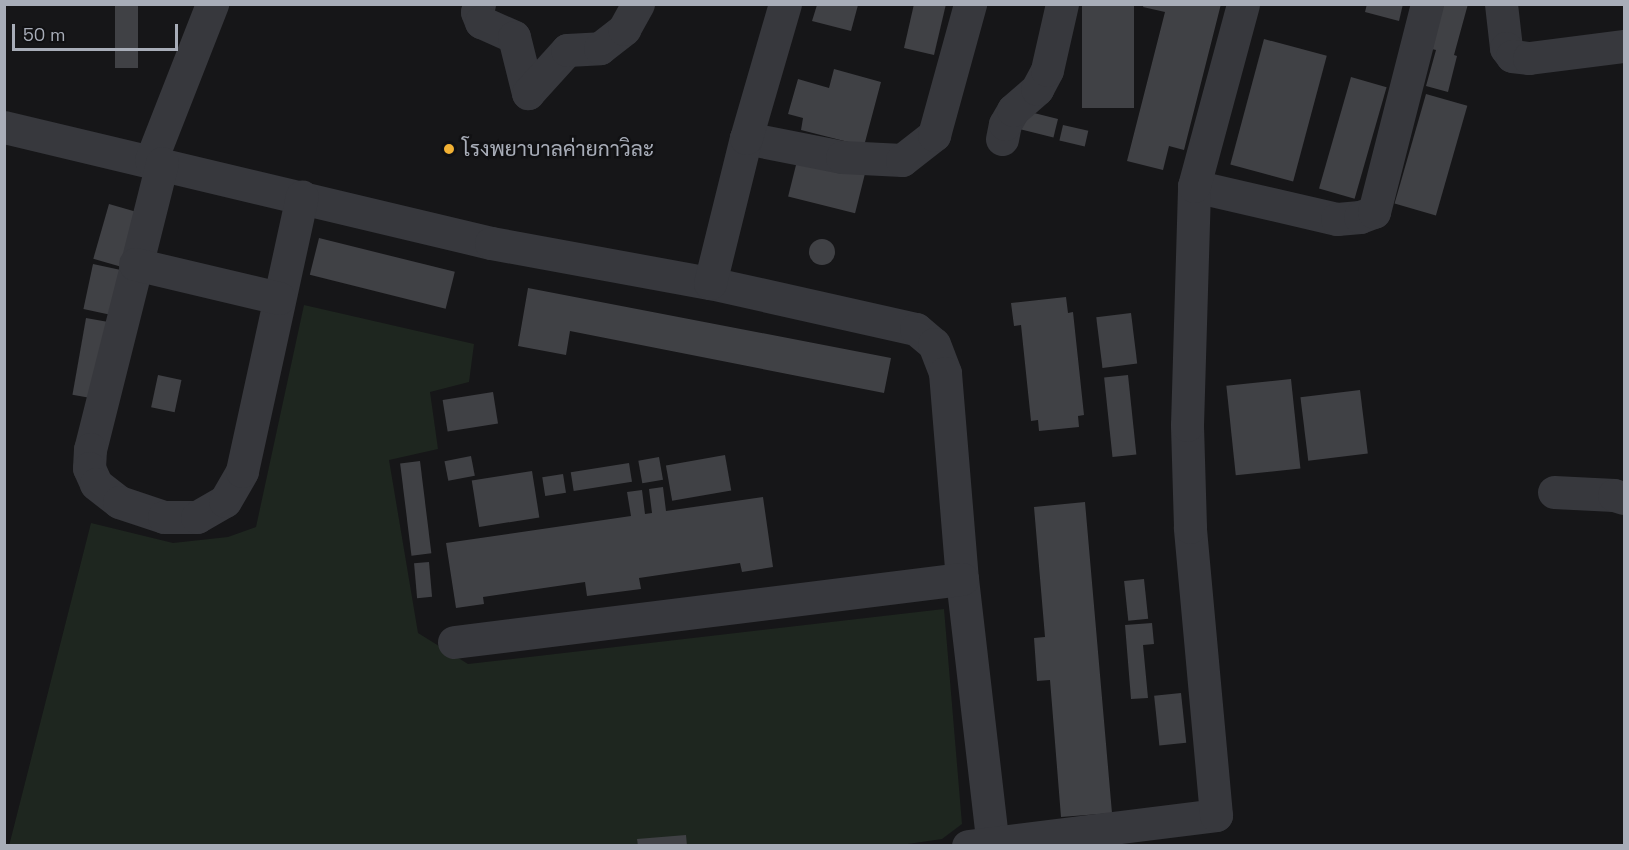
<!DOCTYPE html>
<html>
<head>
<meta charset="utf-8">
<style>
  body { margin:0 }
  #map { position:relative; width:1629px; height:850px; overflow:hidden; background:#161618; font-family:"Space Grotesk",Sarabun,sans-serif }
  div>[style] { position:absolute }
  .green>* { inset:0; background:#1e261f }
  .building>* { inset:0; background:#404145; transform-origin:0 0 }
  .round { border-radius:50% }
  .minor>* { height:33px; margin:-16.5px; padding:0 16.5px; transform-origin:16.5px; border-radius:16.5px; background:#37383d }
  .dots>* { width:16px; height:16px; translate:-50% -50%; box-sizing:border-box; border:3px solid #111113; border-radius:50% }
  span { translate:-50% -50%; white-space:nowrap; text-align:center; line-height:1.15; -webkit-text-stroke:5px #111113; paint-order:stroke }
  .poi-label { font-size:21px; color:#a8adb8 }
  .left { translate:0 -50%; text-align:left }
  .frame { position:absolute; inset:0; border:6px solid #a8adb8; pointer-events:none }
  .scale { position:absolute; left:12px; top:24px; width:166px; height:27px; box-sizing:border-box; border:3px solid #a8adb8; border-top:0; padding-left:8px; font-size:18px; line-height:21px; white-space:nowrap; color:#a8adb8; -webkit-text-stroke:4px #111113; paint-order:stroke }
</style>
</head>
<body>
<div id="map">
  <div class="green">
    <i style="clip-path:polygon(304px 305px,474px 344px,469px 382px,430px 392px,438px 449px,389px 460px,418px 633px,468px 664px,944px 609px,962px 824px,942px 839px,894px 846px,9px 846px,91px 523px,173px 543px,228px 537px,256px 527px)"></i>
  </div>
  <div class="building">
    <i style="left:115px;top:4px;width:23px;height:64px"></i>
    <i style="clip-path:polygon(914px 4px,946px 4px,934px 55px,904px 48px)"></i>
    <i style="left:1082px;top:4px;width:52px;height:104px"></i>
    <i style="clip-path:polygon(1144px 4px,1221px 4px,1184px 150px,1169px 146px,1163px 170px,1127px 161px,1165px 12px,1143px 7px)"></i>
    <i style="clip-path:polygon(1367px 4px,1403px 4px,1399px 21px,1365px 12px)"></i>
    <i style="clip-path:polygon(1444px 4px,1468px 4px,1454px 55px,1457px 56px,1448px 92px,1426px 86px,1436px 50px,1432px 49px)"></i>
    <i style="clip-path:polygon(817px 5px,858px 5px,851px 31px,812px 21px)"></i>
    <i style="left:1264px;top:39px;width:65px;height:130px;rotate:15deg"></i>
    <i style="clip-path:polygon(834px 69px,881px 82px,864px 146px,801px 130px,803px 118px,788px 114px,798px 79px,829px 88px)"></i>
    <i style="left:1351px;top:77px;width:37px;height:116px;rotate:16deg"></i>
    <i style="left:1426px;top:94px;width:43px;height:114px;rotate:16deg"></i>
    <i style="left:1026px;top:111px;width:33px;height:19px;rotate:14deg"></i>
    <i style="left:1063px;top:125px;width:26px;height:16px;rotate:13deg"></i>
    <i style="left:800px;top:149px;width:69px;height:49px;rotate:14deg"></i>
    <i style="left:109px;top:204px;width:37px;height:57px;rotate:16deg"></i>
    <i style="left:319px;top:238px;width:140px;height:38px;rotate:14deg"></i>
    <i class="round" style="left:809px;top:239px;width:26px;height:26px"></i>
    <i style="left:93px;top:264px;width:38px;height:46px;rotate:12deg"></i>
    <i style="clip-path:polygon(528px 288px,891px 358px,884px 393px,570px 331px,566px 355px,518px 346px)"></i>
    <i style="clip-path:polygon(1066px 297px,1068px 313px,1073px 312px,1084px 415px,1078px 416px,1079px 427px,1039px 431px,1038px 420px,1031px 421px,1021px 325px,1014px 326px,1011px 303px)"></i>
    <i style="left:1131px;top:313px;width:51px;height:35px;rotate:83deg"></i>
    <i style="left:86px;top:318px;width:27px;height:78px;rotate:10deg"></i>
    <i style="left:158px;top:375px;width:24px;height:33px;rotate:12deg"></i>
    <i style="left:1128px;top:375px;width:80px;height:24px;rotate:84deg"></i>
    <i style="left:1291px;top:379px;width:90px;height:65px;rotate:84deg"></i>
    <i style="left:1360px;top:390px;width:64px;height:60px;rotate:83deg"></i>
    <i style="left:493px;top:392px;width:32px;height:51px;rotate:81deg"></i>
    <i style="left:725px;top:455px;width:36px;height:60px;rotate:80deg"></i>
    <i style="left:471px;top:456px;width:20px;height:27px;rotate:79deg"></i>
    <i style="left:659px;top:457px;width:23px;height:21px;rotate:80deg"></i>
    <i style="left:420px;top:461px;width:93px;height:20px;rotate:83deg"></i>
    <i style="left:629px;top:463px;width:19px;height:59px;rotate:81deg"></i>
    <i style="left:532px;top:471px;width:47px;height:61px;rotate:81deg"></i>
    <i style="left:563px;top:474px;width:19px;height:21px;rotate:81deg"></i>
    <i style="clip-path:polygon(663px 487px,666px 511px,763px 497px,773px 567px,742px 572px,740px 563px,639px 578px,641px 589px,587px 596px,585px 582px,483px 597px,484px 604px,456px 608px,446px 543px,631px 516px,627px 492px,642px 490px,645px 514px,652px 513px,649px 489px)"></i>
    <i style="clip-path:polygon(1085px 502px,1112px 813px,1061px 817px,1050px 680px,1037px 681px,1034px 638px,1045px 637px,1034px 507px)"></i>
    <i style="left:429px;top:562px;width:35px;height:15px;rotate:85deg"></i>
    <i style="left:1144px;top:579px;width:40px;height:20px;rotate:84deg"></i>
    <i style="clip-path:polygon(1152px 623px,1154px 644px,1143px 645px,1148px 698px,1131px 699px,1125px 625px)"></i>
    <i style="left:1181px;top:693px;width:50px;height:27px;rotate:84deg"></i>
    <i style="clip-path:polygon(686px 835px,687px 846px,638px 846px,637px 839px)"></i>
  </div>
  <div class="minor">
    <i style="left:479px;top:4px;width:8px;rotate:104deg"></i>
    <i style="left:477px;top:12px;width:11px;rotate:68deg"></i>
    <i style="left:481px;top:22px;width:36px;rotate:24deg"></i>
    <i style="left:514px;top:37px;width:58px;rotate:76deg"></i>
    <i style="left:1501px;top:4px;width:44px;rotate:83.5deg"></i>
    <i style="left:1506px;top:48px;width:10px;rotate:53deg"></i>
    <i style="left:1512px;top:56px;width:17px;rotate:7deg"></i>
    <i style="left:1529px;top:58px;width:96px;rotate:-7.2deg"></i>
    <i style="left:528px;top:93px;width:58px;rotate:-47.8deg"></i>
    <i style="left:567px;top:50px;width:33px;rotate:-3deg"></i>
    <i style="left:600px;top:48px;width:31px;rotate:-38deg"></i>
    <i style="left:624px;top:29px;width:29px;rotate:-61deg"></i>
    <i style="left:4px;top:127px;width:501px;rotate:13.4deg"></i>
    <i style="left:491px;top:243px;width:223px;rotate:10.4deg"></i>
    <i style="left:710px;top:283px;width:211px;rotate:12.6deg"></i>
    <i style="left:916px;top:329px;width:23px;rotate:40deg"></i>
    <i style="left:934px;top:344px;width:31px;rotate:69deg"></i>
    <i style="left:945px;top:373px;width:207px;rotate:85.3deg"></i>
    <i style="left:962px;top:579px;width:269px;rotate:83.4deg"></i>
    <i style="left:746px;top:138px;width:98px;rotate:11.2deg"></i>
    <i style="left:842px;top:157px;width:60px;rotate:2.9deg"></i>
    <i style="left:902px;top:160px;width:41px;rotate:-38deg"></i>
    <i style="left:934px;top:135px;width:136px;rotate:-74.6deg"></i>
    <i style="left:1002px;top:139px;width:15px;rotate:-79deg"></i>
    <i style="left:1005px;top:124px;width:16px;rotate:-60deg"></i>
    <i style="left:1013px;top:110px;width:32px;rotate:-41deg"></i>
    <i style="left:1037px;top:89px;width:21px;rotate:-62deg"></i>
    <i style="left:1047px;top:70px;width:68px;rotate:-77.2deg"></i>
    <i style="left:151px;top:160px;width:168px;rotate:-68.6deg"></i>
    <i style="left:162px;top:163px;width:295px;rotate:104.1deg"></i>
    <i style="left:90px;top:449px;width:19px;rotate:93deg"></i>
    <i style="left:89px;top:468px;width:17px;rotate:66deg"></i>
    <i style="left:96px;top:484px;width:29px;rotate:38deg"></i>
    <i style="left:119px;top:502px;width:47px;rotate:18.4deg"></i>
    <i style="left:164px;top:517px;width:33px"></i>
    <i style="left:197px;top:517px;width:32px;rotate:-30deg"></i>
    <i style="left:225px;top:501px;width:34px;rotate:-60deg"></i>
    <i style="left:242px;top:471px;width:281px;rotate:-77.7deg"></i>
    <i style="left:1194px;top:186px;width:147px;rotate:13deg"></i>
    <i style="left:1337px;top:219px;width:23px;rotate:-5deg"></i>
    <i style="left:1360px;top:217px;width:15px;rotate:-20deg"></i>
    <i style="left:1374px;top:212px;width:215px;rotate:-75.7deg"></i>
    <i style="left:135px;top:264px;width:148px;rotate:13.3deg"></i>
    <i style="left:710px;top:283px;width:149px;rotate:-76.1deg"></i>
    <i style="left:746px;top:138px;width:140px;rotate:-73.8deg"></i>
    <i style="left:1554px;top:492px;width:60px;rotate:2.9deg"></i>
    <i style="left:1614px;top:495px;width:10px;rotate:17deg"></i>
    <i style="left:454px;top:642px;width:512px;rotate:-7.07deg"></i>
    <i style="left:968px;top:846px;width:250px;rotate:-7.1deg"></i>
    <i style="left:1216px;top:815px;width:289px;rotate:-95.2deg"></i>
    <i style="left:1190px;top:527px;width:102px;rotate:-91.7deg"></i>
    <i style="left:1187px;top:425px;width:239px;rotate:-88.3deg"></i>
    <i style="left:1194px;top:186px;width:188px;rotate:-74.9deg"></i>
  </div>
  <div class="dots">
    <i style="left:449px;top:149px;background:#f2b134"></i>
  </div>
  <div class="poi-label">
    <span class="left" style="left:462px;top:149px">โรงพยาบาลค่ายกาวิละ</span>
  </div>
  <div class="frame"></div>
  <div class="scale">50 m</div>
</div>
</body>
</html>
